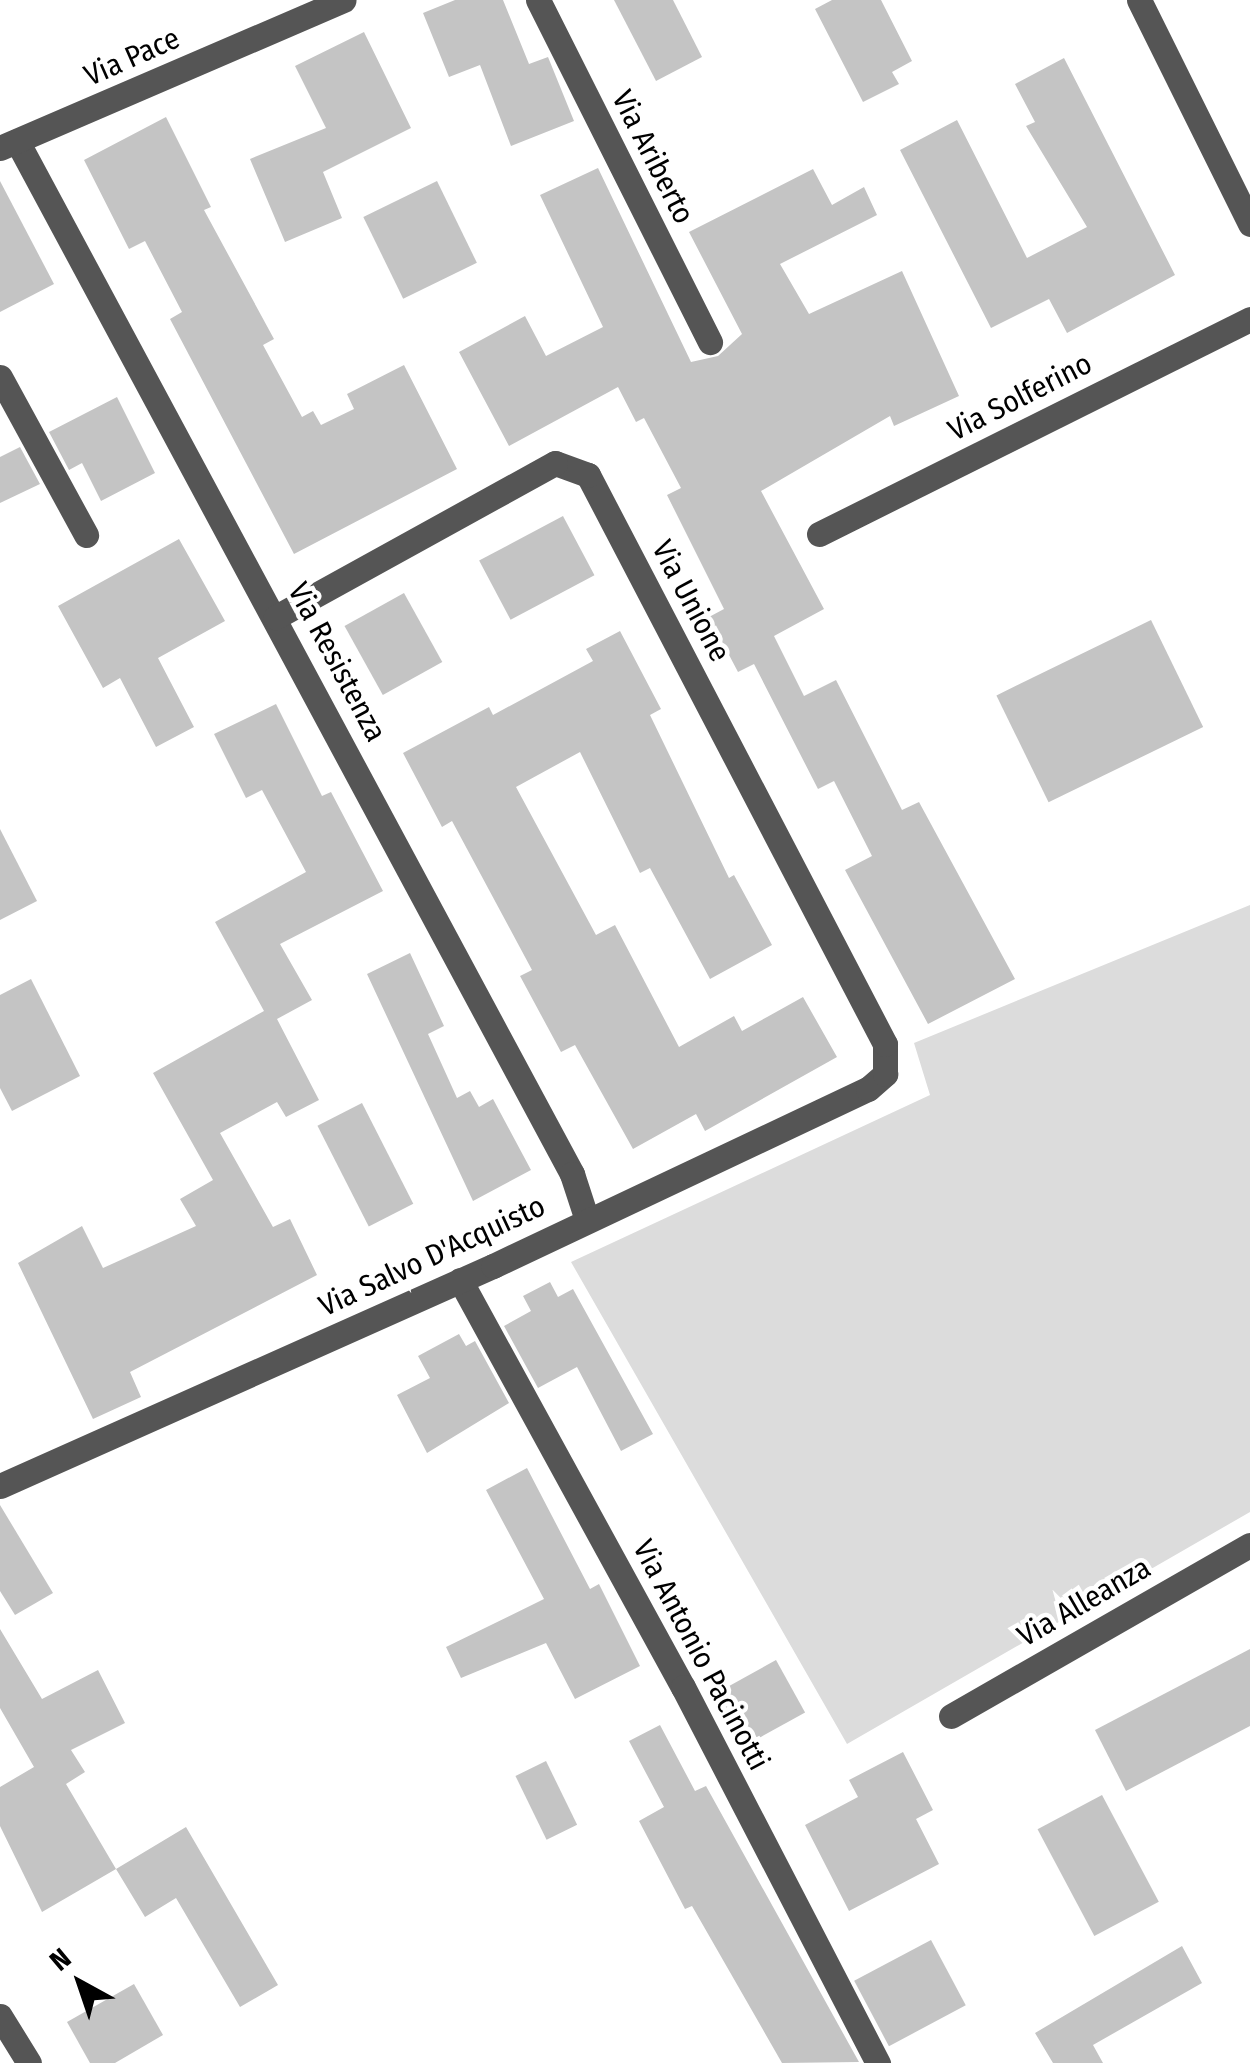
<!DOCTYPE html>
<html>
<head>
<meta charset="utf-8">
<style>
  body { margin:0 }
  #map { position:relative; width:1250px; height:2063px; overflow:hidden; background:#fff; font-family:"Fira Sans Condensed",sans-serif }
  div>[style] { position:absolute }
  .green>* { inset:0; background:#dcdcdc }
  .building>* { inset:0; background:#c4c4c4; transform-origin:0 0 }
  .minor>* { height:25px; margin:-12.5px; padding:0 12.5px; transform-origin:12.5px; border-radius:12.5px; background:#555 }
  span { translate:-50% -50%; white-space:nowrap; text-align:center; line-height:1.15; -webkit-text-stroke:9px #fff; paint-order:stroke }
  .street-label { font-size:30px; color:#000 }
  .north { position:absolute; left:30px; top:1933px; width:100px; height:100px; -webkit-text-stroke:8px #fff; paint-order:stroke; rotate:320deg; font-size:28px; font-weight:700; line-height:40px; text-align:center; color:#000 }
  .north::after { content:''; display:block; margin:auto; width:35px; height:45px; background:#000; clip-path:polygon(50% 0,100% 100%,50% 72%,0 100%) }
</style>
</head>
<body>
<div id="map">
  <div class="green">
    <i style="clip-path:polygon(1250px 905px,1250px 1512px,847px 1744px,571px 1262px,930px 1095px,914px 1043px)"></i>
  </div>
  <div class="building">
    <i style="clip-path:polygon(455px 0,503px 0,529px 64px,548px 57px,574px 121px,511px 146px,480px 65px,449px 77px,423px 13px)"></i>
    <i style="clip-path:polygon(614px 0,673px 0,702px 57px,656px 81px)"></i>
    <i style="clip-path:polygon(832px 0,881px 0,912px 61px,892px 72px,899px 84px,863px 102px,815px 9px)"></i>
    <i style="clip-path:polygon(364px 32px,411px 128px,323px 172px,342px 218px,285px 242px,250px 159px,326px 128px,295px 66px)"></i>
    <i style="clip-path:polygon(1064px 58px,1175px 275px,1067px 333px,1049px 299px,991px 328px,900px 150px,957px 120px,1027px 258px,1087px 227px,1026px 126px,1035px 122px,1015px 84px)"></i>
    <i style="clip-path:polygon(166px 117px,211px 207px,204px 210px,274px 339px,263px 345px,302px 417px,313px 411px,321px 425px,354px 409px,347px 394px,404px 365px,457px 469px,294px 554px,170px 319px,182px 312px,145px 241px,129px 249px,84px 160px)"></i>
    <i style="clip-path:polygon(598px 168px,691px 362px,718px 356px,742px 334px,689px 232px,813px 169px,832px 205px,864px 187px,877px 215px,780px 264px,809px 314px,902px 271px,959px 396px,894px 426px,890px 416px,761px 491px,824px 609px,774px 636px,804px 696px,836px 680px,902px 810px,919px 802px,1015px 979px,928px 1024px,845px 870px,872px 856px,834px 781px,818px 789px,754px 664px,738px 672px,709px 617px,724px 609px,667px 495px,681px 488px,644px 418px,636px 422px,618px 387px,509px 446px,459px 352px,525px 316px,546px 356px,603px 327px,540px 195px)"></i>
    <i style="clip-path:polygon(0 181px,54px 284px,0 312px)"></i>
    <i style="left:437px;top:181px;width:91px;height:82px;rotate:64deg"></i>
    <i style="clip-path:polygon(117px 397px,155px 473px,101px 501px,82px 463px,69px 470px,49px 432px)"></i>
    <i style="clip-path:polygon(20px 447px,40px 484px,0 503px,0 457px)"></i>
    <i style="left:563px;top:516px;width:67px;height:95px;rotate:62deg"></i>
    <i style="clip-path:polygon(179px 539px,225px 621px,158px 658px,194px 727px,156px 747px,120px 678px,103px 688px,58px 606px)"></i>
    <i style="left:404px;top:593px;width:79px;height:68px;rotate:61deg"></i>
    <i style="left:1151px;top:620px;width:119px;height:172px;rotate:64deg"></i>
    <i style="clip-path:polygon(620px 631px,661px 709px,650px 715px,729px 878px,734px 875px,772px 945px,710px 979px,650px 868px,640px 873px,580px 752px,516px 787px,596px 935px,615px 925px,679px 1047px,734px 1016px,742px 1031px,803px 997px,837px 1057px,705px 1131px,696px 1114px,633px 1149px,575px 1045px,561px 1052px,520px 976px,532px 970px,452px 821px,442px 827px,403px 753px,489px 707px,493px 715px,593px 661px,586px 649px)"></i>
    <i style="clip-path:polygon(276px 704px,322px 796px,331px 792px,383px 891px,280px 944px,312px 1000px,277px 1019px,319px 1100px,286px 1117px,277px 1102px,220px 1133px,273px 1227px,290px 1219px,317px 1275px,130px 1372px,141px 1397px,93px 1419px,18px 1263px,82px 1226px,103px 1268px,196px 1226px,180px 1199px,213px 1180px,153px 1073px,264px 1011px,215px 922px,306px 872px,262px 790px,246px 798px,214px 734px)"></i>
    <i style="clip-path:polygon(0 829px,37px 901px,0 920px)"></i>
    <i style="clip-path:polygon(410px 953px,444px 1026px,428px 1034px,457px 1098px,470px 1091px,479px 1107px,493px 1099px,531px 1170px,473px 1201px,367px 974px)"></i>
    <i style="clip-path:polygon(31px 979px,80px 1076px,12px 1111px,0 1088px,0 995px)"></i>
    <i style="left:362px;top:1103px;width:113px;height:50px;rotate:63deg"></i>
    <i style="clip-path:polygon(550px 1282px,558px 1297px,573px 1289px,653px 1434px,621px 1451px,577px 1367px,538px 1388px,504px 1326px,531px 1311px,523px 1296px)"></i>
    <i style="clip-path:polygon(459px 1334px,466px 1346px,475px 1341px,509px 1403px,427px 1453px,397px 1395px,430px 1378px,418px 1356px)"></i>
    <i style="clip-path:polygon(527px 1468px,590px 1589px,599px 1584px,640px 1666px,575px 1699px,546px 1643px,461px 1678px,446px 1647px,544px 1599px,486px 1490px)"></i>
    <i style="clip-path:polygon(0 1505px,53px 1593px,15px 1615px,0 1591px)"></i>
    <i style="clip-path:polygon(0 1629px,42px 1699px,98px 1670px,125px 1723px,71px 1750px,85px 1772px,66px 1784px,116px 1869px,42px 1912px,0 1826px,0 1787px,34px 1767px,0 1708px)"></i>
    <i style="clip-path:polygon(1250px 1649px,1250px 1726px,1126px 1791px,1095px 1730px)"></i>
    <i style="left:776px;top:1660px;width:60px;height:68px;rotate:61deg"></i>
    <i style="clip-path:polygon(660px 1725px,695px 1791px,706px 1786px,859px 2062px,782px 2063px,692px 1906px,685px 1909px,639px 1821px,664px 1807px,629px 1741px)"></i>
    <i style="clip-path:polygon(903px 1752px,933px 1810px,916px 1819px,939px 1864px,849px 1911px,805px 1825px,858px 1797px,849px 1780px)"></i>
    <i style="left:546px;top:1761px;width:71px;height:34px;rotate:64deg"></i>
    <i style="left:1102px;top:1795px;width:121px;height:73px;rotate:62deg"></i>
    <i style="clip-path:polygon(186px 1827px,278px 1985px,240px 2007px,176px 1898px,145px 1917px,116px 1869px)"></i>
    <i style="left:931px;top:1940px;width:74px;height:87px;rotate:62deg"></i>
    <i style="clip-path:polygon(1182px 1946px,1202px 1983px,1093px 2045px,1103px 2063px,1053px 2063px,1035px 2033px)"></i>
    <i style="clip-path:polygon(134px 1984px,163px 2035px,115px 2063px,90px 2063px,67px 2022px)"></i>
  </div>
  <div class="minor">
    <i style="left:538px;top:0;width:383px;rotate:63.3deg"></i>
    <i style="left:1139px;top:0;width:250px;rotate:63.6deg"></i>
    <i style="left:17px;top:141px;width:1173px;rotate:61.75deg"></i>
    <i style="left:572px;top:1174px;width:48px;rotate:71.9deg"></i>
    <i style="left:0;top:148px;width:374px;rotate:-23.3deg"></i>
    <i style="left:0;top:377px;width:180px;rotate:61.4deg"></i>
    <i style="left:819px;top:534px;width:482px;rotate:-26.5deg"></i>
    <i style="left:460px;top:1280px;width:464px;rotate:61.3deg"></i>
    <i style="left:683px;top:1687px;width:424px;rotate:62.6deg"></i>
    <i style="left:0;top:1486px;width:540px;rotate:-24.05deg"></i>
    <i style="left:493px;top:1266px;width:415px;rotate:-25.3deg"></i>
    <i style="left:868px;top:1089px;width:23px;rotate:-41deg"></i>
    <i style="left:885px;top:1074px;width:30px;rotate:-90deg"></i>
    <i style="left:885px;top:1044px;width:642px;rotate:-117.56deg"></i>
    <i style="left:588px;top:475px;width:35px;rotate:-160deg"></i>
    <i style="left:555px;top:463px;width:319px;rotate:151.1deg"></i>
    <i style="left:951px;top:1716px;width:344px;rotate:-29.8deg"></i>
    <i style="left:0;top:2016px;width:55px;rotate:58.3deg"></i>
  </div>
  <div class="street-label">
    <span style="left:132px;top:57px;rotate:-24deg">Via Pace</span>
    <span style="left:653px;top:157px;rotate:63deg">Via Ariberto</span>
    <span style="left:1020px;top:397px;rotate:-27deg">Via Solferino</span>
    <span style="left:691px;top:601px;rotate:62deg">Via Unione</span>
    <span style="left:337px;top:662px;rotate:62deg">Via Resistenza</span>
    <span style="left:432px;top:1256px;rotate:-25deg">Via Salvo D'Acquisto</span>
    <span style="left:1084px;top:1602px;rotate:-30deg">Via Alleanza</span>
    <span style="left:701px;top:1655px;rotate:62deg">Via Antonio Pacinotti</span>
  </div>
  <div class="north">N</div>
</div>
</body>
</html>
